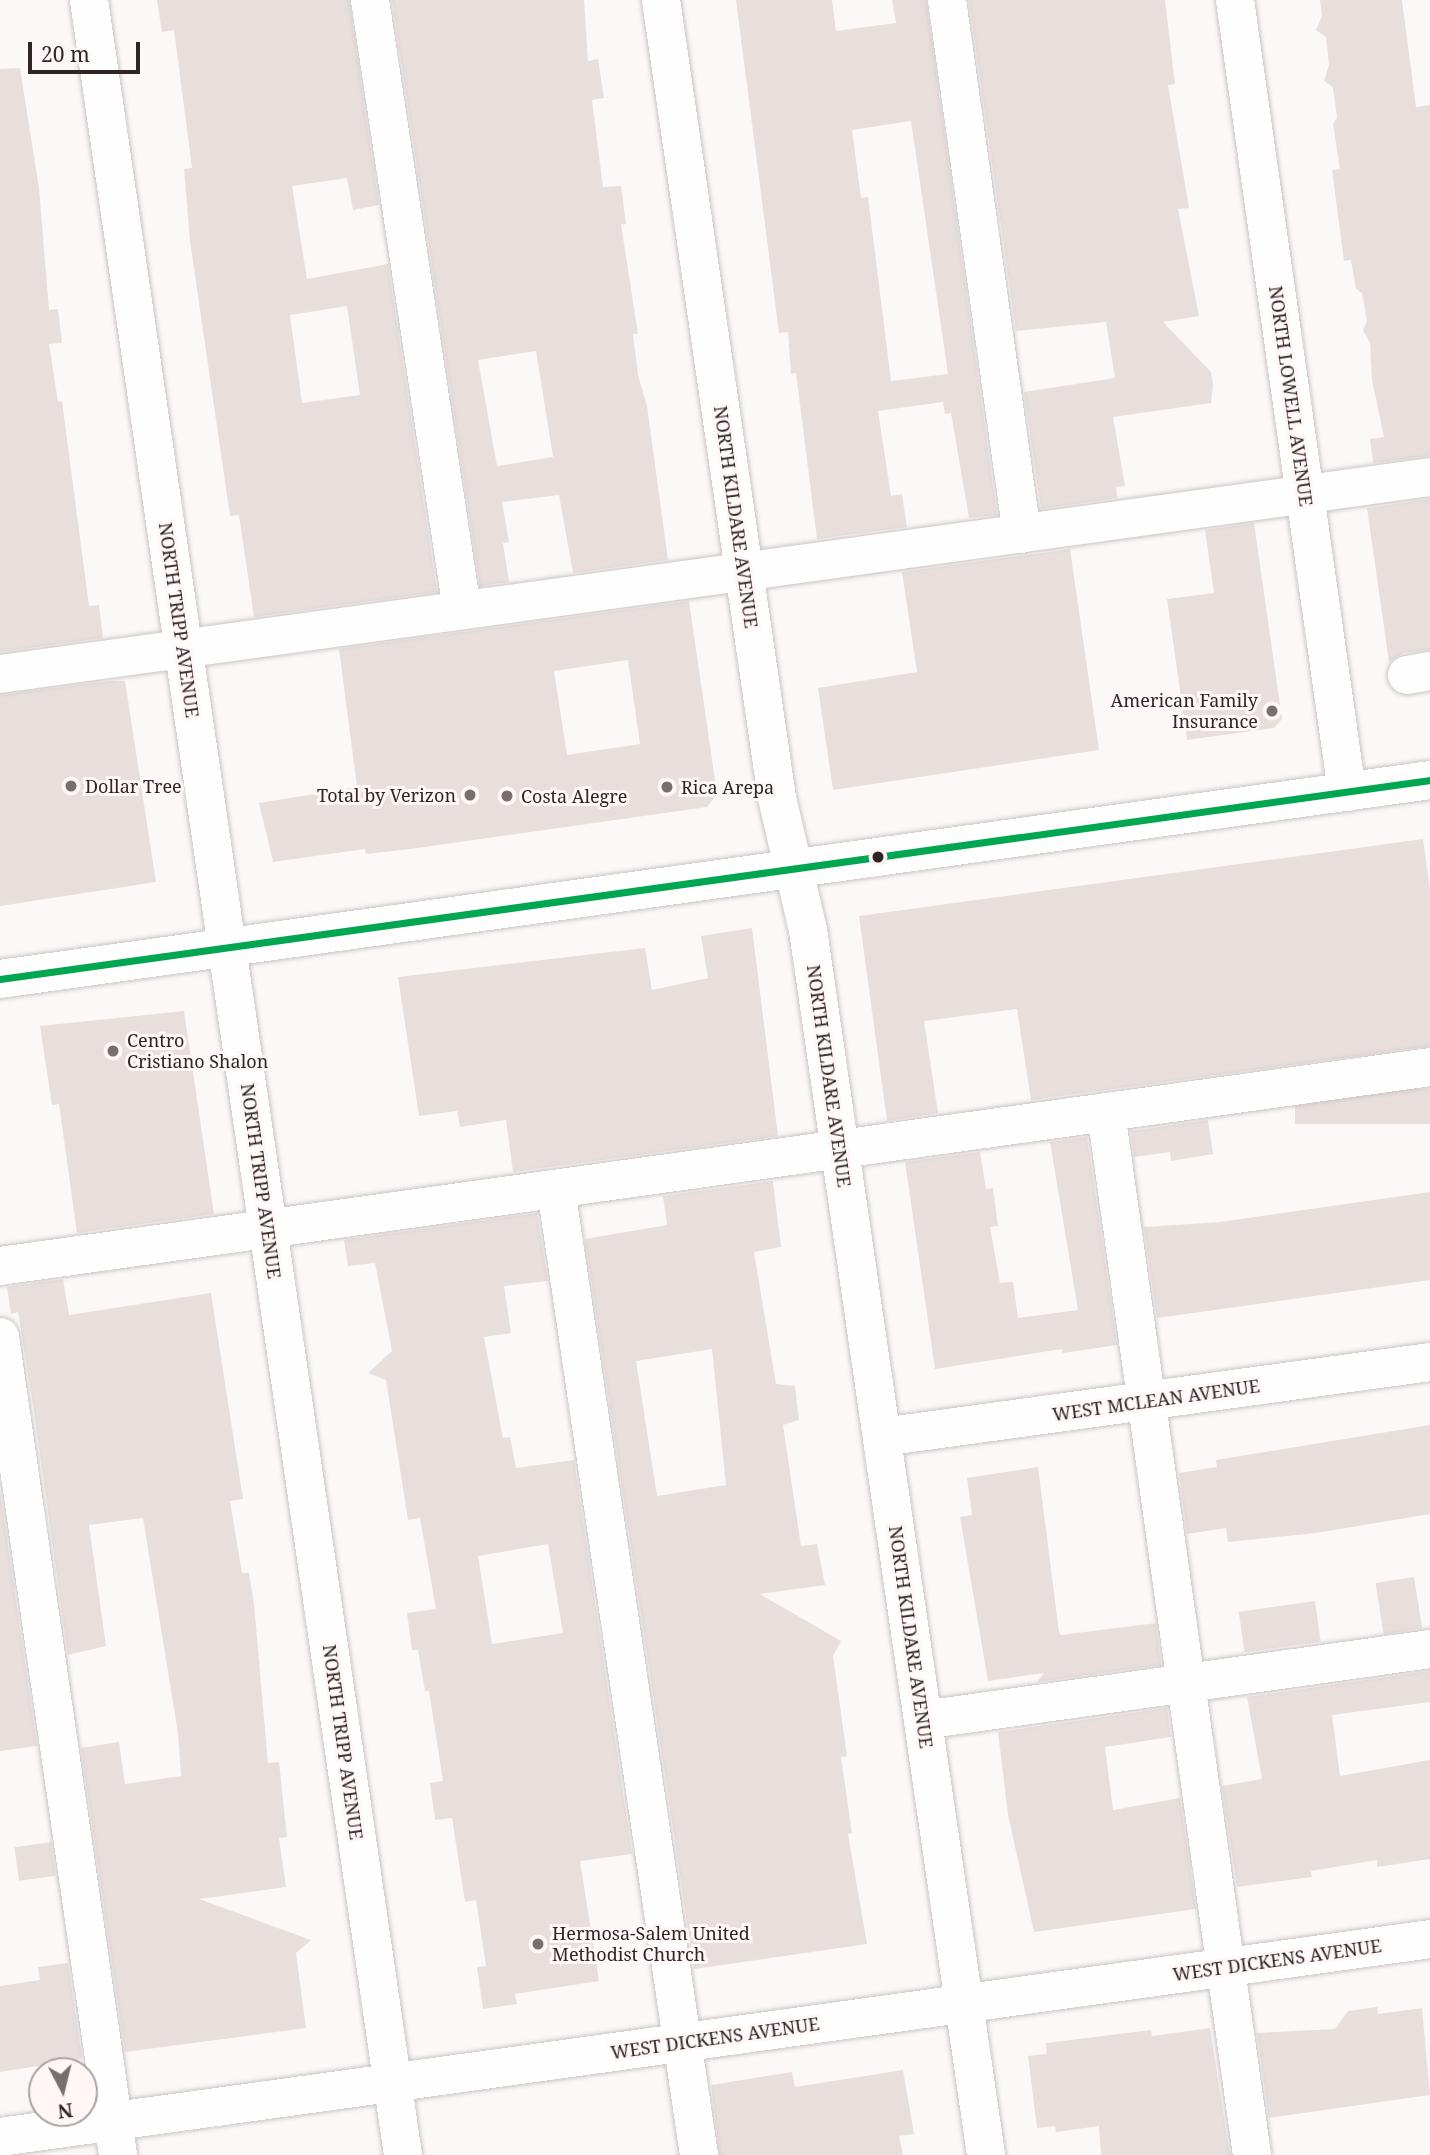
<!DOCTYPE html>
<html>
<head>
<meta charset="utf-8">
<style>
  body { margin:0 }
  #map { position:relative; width:1430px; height:2155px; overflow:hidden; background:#fcf8f7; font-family:"Noto Serif",serif }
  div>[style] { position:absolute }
  .building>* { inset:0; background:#e8dfdd; transform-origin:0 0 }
  .roads { filter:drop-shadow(0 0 2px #cac5c4) drop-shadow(0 0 2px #cac5c4) }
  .minor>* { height:38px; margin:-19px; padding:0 19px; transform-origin:19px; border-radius:19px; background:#fffefe }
  .major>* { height:38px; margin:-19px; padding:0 19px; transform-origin:19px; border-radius:19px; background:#fffefe }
  .bus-1>* { height:7px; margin:-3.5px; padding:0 3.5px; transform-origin:3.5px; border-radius:3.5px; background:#00a651 }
  .dots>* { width:19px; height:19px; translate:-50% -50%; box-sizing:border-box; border:4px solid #fef7f5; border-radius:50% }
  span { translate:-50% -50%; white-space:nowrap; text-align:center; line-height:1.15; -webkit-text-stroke:6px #fef7f5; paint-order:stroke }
  .street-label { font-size:18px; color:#2d2624 }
  .poi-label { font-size:18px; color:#2d2624 }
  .right { translate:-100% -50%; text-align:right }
  .left { translate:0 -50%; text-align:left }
  .north { position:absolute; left:28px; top:2057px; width:70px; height:70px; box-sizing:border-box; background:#fef7f5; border:2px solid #aaa3a1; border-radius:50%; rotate:173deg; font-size:19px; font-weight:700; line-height:28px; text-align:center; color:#2d2624 }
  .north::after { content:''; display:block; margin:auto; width:24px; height:32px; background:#75706e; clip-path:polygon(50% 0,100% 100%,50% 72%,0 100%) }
  .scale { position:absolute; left:28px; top:42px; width:112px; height:32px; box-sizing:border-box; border:4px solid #2d2624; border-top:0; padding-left:9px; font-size:21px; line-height:24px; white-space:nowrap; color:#2d2624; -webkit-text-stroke:5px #fef7f5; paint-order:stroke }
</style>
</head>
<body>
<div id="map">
  <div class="building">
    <i style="clip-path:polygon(evenodd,157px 0,349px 0,379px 205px,353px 210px,347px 178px,292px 186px,307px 279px,388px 264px,437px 592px,254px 617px,239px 515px,230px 516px,190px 241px,184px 169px,192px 168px,174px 30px,162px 32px,157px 0,347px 306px,360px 395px,302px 403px,290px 315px,347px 306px)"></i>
    <i style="clip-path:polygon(evenodd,392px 0,584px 0,588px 61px,598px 59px,604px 98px,592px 100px,603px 187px,621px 186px,626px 224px,621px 224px,638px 334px,633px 334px,638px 375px,647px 406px,668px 560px,573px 573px,559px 495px,502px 502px,509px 542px,503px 543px,509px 582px,480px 586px,392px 0,536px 351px,553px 457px,497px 466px,478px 360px,536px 351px)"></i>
    <i style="clip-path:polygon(evenodd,736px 0,832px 0,836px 31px,896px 23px,892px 0,926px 0,997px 515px,969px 518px,951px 413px,945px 414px,943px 402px,878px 411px,891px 496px,902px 494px,907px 527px,817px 539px,796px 373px,791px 374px,788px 332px,779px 333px,736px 0,911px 121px,948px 374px,891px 381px,868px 197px,861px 198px,852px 130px,911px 121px)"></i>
    <i style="clip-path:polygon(969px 0,1165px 0,1175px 84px,1168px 85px,1189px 208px,1178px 209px,1199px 316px,1163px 322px,1211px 372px,1213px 384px,1211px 403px,1113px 417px,1125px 486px,1116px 487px,1117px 498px,1041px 509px,1024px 392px,1115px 378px,1106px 322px,1016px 331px)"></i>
    <i style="clip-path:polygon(1320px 0,1402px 0,1416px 107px,1430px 105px,1430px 456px,1373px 463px,1370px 439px,1384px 437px,1372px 380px,1370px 343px,1363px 330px,1367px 321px,1362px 293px,1356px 289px,1351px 260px,1344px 261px,1332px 170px,1340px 169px,1333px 124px,1337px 118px,1333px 87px,1324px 81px,1329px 65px,1326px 37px,1316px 30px,1322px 16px)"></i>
    <i style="clip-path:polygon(20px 68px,39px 188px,49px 310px,58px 309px,62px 343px,49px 344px,58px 402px,62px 401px,89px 606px,99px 605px,103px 638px,0 652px,0 69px)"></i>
    <i style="clip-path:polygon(1430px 499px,1430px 650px,1403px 653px,1389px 662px,1367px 508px)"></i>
    <i style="clip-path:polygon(1254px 523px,1282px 719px,1274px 728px,1187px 740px,1167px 599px,1214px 593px,1205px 530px)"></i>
    <i style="clip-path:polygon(1070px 549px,1099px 750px,833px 790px,818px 688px,917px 672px,902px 572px)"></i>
    <i style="clip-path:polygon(evenodd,689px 601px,717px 794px,707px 807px,410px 849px,366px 854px,365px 849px,273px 862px,259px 803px,357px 787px,339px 649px,689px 601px,628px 660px,640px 744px,567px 755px,554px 671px,628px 660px)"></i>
    <i style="clip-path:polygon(109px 681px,125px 681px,156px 882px,0 906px,0 695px)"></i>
    <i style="clip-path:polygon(1423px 839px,1430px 889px,1430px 1046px,1031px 1100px,1017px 1009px,924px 1021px,938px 1113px,887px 1121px,859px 916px)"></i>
    <i style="clip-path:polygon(752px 928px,778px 1136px,513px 1172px,506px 1120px,460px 1127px,457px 1111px,419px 1116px,398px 977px,645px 948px,652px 990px,708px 978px,701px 936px)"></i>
    <i style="clip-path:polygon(184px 1011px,214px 1214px,77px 1233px,59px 1104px,52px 1105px,40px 1026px)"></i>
    <i style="left:1430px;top:1089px;width:35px;height:135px;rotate:90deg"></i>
    <i style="clip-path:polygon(1208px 1120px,1213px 1154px,1171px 1161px,1170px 1152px,1134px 1157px,1131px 1131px)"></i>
    <i style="clip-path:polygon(1087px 1137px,1117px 1345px,1063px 1353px,1062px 1349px,935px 1369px,905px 1162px,980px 1152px,986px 1189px,993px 1188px,998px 1226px,990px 1227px,1000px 1283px,1013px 1282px,1018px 1318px,1078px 1310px,1050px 1142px)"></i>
    <i style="clip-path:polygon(evenodd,773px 1181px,781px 1247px,754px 1252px,776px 1384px,795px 1386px,799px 1420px,783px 1425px,801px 1546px,817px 1544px,825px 1585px,760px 1594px,841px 1641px,833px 1656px,847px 1756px,841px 1757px,852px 1833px,848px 1834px,867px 1944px,694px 1969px,585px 1239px,667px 1225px,663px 1196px,773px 1181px,712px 1349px,726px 1485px,657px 1496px,636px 1361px,712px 1349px)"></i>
    <i style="clip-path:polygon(1430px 1192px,1430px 1280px,1157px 1318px,1144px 1227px,1220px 1222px)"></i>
    <i style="clip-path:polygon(evenodd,537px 1213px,548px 1281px,504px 1286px,511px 1333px,484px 1337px,503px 1438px,510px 1437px,516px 1468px,574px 1460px,632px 1854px,580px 1861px,599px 1981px,515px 1994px,517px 2004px,483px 2009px,477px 1967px,486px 1966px,476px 1900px,465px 1902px,452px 1818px,435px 1820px,430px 1783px,443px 1781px,429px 1691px,425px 1691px,418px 1650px,412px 1650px,407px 1613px,436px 1609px,420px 1518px,408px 1520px,386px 1380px,368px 1373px,392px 1351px,375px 1263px,348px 1266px,344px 1240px,537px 1213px,548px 1544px,563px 1633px,492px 1644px,478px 1556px,548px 1544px)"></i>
    <i style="clip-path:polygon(63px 1279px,69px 1315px,211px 1293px,243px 1499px,230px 1501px,242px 1573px,249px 1573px,254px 1604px,268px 1763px,279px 1762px,287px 1837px,279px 1838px,286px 1887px,199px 1899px,311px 1940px,296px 1953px,306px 2028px,125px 2052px,81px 1748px,119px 1742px,125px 1784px,181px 1776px,178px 1733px,143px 1518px,89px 1525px,106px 1646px,68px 1655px,33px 1405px,18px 1312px,11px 1314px,7px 1287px)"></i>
    <i style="clip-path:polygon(1430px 1425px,1430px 1514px,1316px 1533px,1228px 1542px,1226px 1528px,1187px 1534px,1179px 1473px,1217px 1467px,1216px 1460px)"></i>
    <i style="clip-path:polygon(1038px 1467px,1059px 1632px,1061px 1635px,1156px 1623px,1161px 1665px,1037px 1682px,1044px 1673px,988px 1681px,960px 1517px,972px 1515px,967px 1478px)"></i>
    <i style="clip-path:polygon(0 1490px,37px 1746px,0 1751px)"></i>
    <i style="left:1414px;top:1577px;width:52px;height:39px;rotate:81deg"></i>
    <i style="left:1315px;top:1601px;width:41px;height:77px;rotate:82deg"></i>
    <i style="clip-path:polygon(1430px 1671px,1430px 1702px,1332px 1715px,1340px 1776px,1430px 1760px,1430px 1859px,1377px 1867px,1377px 1860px,1311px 1871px,1312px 1877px,1237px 1887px,1222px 1786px,1262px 1779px,1247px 1697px)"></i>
    <i style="clip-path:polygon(1167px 1708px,1171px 1737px,1105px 1747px,1113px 1810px,1180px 1798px,1196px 1909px,1034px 1932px,1008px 1815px,998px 1732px)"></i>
    <i style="left:51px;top:1842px;width:34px;height:37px;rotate:82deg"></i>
    <i style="clip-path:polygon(68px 1963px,82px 2059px,0 2072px,0 1986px,40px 1980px,38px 1967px)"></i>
    <i style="clip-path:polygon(1377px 2007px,1378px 2014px,1422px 2008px,1430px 2095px,1269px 2118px,1257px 2033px,1335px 2029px,1348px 2011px)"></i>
    <i style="clip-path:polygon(1210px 2028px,1230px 2155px,1101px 2155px,1099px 2126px,1056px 2132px,1055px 2126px,1037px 2128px,1028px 2056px,1047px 2054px,1046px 2043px,1151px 2030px,1152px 2036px)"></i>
    <i style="clip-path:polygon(903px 2070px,914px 2134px,899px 2136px,903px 2155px,720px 2155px,711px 2085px,792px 2072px,795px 2087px)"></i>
  </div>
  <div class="roads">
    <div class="minor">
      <i style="left:89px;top:0;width:2178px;rotate:81.71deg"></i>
      <i style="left:370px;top:0;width:617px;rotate:81.42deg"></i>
      <i style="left:661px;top:0;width:806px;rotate:81.73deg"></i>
      <i style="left:777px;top:798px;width:136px;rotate:76.8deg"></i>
      <i style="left:808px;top:930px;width:1238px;rotate:81.73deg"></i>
      <i style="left:947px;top:0;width:539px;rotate:82.01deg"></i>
      <i style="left:1235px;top:0;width:800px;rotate:81.95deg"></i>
      <i style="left:0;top:674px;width:1444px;rotate:-7.84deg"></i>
      <i style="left:1407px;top:675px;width:23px;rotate:-10deg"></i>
      <i style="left:1106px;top:1112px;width:1053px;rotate:82.03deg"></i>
      <i style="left:556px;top:1189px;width:977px;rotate:81.58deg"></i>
      <i style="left:0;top:1266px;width:1444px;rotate:-7.92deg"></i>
      <i style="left:0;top:1337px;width:826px;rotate:81.79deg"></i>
      <i style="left:882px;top:1437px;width:553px;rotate:-7.79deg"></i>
      <i style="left:923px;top:1720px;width:512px;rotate:-7.97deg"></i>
      <i style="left:0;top:2137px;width:1444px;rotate:-7.88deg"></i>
    </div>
    <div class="major">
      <i style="left:0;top:979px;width:1444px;rotate:-7.92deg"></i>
    </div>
  </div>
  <div class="bus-1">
    <i style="left:0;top:979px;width:1444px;rotate:-7.92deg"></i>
  </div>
  <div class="dots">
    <i style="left:1272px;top:711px;background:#75706e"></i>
    <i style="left:71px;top:786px;background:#75706e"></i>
    <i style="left:667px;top:787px;background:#75706e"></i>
    <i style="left:470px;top:795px;background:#75706e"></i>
    <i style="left:507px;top:796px;background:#75706e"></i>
    <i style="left:878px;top:857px;background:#2d2624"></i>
    <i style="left:113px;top:1051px;background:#75706e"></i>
    <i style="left:538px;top:1944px;background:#75706e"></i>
  </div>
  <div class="street-label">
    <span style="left:1291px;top:396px;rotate:82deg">NORTH LOWELL AVENUE</span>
    <span style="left:736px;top:517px;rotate:82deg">NORTH KILDARE AVENUE</span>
    <span style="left:179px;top:620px;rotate:82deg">NORTH TRIPP AVENUE</span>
    <span style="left:829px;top:1076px;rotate:82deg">NORTH KILDARE AVENUE</span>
    <span style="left:261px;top:1181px;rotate:82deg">NORTH TRIPP AVENUE</span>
    <span style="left:1156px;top:1400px;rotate:-8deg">WEST MCLEAN AVENUE</span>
    <span style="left:911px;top:1637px;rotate:82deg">NORTH KILDARE AVENUE</span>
    <span style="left:343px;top:1742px;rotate:82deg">NORTH TRIPP AVENUE</span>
    <span style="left:1277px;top:1960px;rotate:-8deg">WEST DICKENS AVENUE</span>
    <span style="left:715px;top:2038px;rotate:-8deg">WEST DICKENS AVENUE</span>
  </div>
  <div class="poi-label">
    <span class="right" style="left:1258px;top:711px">American Family<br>Insurance</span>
    <span class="left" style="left:85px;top:786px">Dollar Tree</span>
    <span class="left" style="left:681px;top:787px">Rica Arepa</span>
    <span class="right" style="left:456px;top:795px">Total by Verizon</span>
    <span class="left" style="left:521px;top:796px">Costa Alegre</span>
    <span class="left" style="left:127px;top:1051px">Centro<br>Cristiano Shalon</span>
    <span class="left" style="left:552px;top:1944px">Hermosa-Salem United<br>Methodist Church</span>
  </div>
  <div class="north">N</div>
  <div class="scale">20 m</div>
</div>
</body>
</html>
